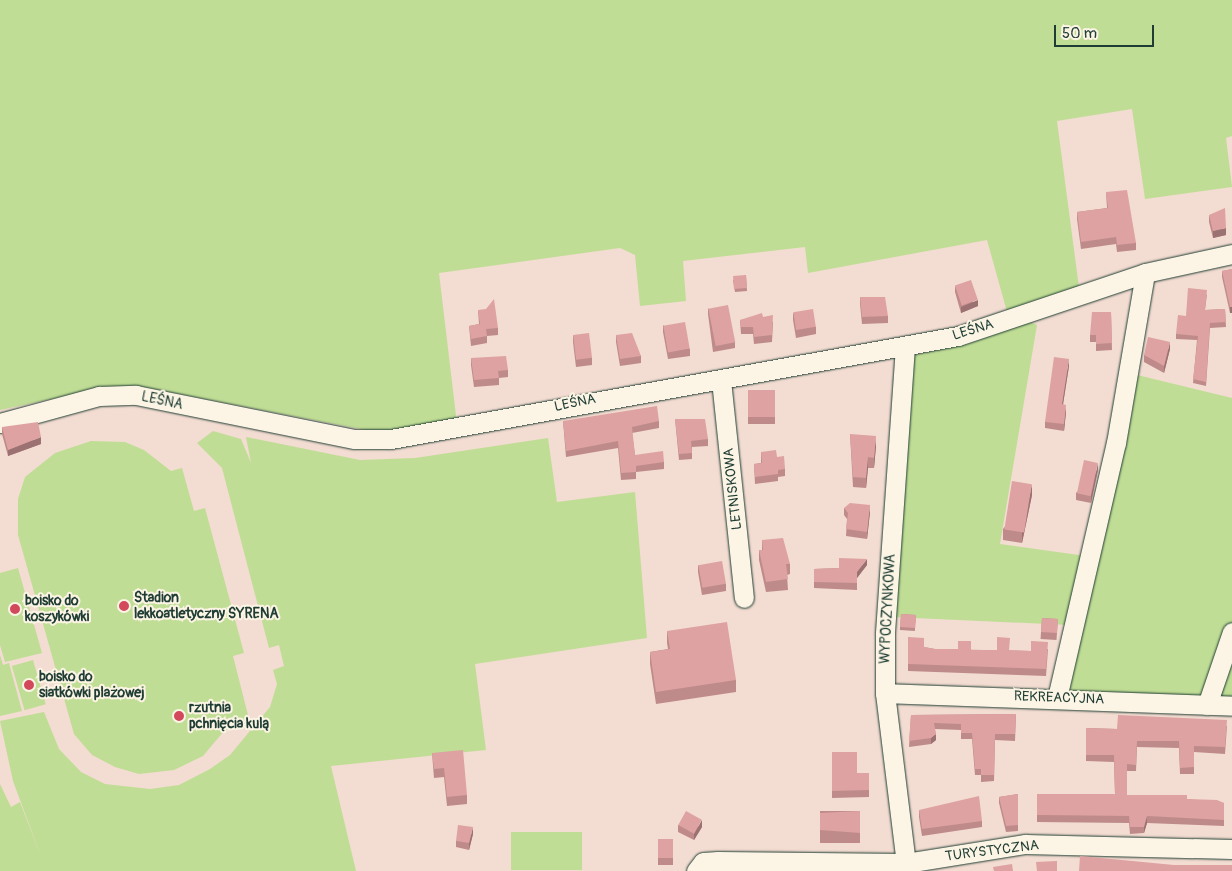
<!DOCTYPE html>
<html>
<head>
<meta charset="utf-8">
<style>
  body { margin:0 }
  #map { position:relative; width:1232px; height:871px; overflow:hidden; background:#f3dcd1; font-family:Pangolin,sans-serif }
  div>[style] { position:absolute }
  .green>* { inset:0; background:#c0dd95; transform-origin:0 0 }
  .roads { filter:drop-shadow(0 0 1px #1f3d34) drop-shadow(0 0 1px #1f3d34) }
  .minor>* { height:19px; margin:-9.5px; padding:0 9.5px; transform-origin:9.5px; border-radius:9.5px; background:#fcf5e5 }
  .wall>* { inset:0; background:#be8b8a; transform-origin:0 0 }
  .shaded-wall>* { inset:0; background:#9b7171; transform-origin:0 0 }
  .building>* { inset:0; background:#dda2a1; transform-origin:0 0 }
  .dots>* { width:14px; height:14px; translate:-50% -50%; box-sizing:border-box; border:2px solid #fcf5e5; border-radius:50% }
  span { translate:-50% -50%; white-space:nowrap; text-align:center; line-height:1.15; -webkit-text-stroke:4px #fcf5e5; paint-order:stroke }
  .street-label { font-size:14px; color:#1f3d34 }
  .poi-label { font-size:14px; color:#1f3d34; font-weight:700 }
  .left { translate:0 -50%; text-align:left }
  .scale { position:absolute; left:1054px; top:25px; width:100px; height:22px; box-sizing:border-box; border:2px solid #1f3d34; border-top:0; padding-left:6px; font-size:15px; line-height:18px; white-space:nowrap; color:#1f3d34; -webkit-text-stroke:4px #fcf5e5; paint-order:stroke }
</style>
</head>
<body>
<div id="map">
  <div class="green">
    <i style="clip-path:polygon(0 0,1232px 0,1232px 136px,1226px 138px,1232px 187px,1145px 199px,1132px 109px,1057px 121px,1080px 295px,1009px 319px,987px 240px,808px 273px,805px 247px,683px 261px,686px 301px,640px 306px,635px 255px,620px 248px,439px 273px,457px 424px,392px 435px,137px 386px,107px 387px,0 410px)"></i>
    <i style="clip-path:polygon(1030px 322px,1037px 325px,1000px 544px,1086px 556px,1069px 625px,892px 617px,910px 356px,967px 344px)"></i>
    <i style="clip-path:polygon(1129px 373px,1232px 398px,1232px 706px,1057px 698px)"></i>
    <i style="clip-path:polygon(213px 431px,241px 439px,251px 463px,246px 437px,360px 460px,415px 458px,548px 438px,557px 502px,635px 492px,647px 638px,475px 664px,486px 750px,331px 766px,356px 871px,0 871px,0 784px,11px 807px,20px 802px,42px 859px,13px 781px,0 721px,44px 712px,59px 749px,81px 772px,105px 784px,150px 789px,179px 785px,210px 769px,230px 755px,270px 707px,277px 684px,273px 670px,284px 666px,279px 645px,269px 648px,222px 468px,197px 443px)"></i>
    <i style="clip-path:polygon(91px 441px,125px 442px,144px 450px,171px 471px,182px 468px,194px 511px,205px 508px,244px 653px,233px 656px,250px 723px,224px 731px,203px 756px,174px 770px,139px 774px,115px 767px,92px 755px,74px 734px,18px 535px,18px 499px,25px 477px,55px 453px)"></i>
    <i style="clip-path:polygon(18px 568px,42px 653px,5px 662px,0 645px,0 573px)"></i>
    <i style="clip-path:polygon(0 655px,3px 665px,9px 663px,22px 711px,0 716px)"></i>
    <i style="left:33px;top:660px;width:46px;height:22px;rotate:74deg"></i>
    <i style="left:582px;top:832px;width:38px;height:71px;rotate:90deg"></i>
  </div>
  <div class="roads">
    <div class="minor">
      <i style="left:905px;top:346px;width:289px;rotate:94deg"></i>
      <i style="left:885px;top:634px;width:59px;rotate:90deg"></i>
      <i style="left:885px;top:693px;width:179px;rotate:83deg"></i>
      <i style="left:721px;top:380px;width:219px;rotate:84deg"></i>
      <i style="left:0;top:423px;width:103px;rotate:-15.3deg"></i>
      <i style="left:99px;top:396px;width:37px;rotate:-2deg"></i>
      <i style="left:136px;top:395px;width:223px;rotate:11.4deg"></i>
      <i style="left:355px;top:439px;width:36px"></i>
      <i style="left:391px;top:439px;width:576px;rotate:-10.3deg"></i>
      <i style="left:958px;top:336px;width:197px;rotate:-18.6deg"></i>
      <i style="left:1145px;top:273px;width:89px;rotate:-12.3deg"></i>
      <i style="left:885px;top:693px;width:347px;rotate:2.1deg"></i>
      <i style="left:1057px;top:698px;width:262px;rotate:-77deg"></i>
      <i style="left:1116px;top:443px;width:172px;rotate:-80.3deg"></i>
      <i style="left:1207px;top:705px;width:77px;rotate:-71.1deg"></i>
      <i style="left:696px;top:871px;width:11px;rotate:-52deg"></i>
      <i style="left:703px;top:862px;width:15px;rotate:-4deg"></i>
      <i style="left:718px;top:861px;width:188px;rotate:0.6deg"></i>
      <i style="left:906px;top:863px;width:121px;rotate:-9.1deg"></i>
      <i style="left:1025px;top:844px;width:207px;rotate:1.4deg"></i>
    </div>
  </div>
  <div class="wall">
    <i style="clip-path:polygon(1106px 192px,1136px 243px,1136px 250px,1117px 252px,1116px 244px,1081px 249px,1077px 219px,1077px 212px,1107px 208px)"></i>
    <i style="clip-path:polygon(1209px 215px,1226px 235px,1213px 238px,1209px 222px)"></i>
    <i style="clip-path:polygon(1232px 269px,1230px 313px,1222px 277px,1222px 271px)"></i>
    <i style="clip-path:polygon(746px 275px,747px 291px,735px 292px,733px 280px)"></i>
    <i style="clip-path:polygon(955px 286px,978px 306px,961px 313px,955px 292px)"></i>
    <i style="clip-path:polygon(1207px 294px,1205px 310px,1225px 309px,1226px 327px,1210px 328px,1206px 386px,1193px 383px,1197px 340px,1176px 339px,1176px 334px,1186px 316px)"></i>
    <i style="clip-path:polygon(860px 297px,888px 316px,888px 323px,862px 324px,860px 304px)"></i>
    <i style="clip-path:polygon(708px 308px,735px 342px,735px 348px,713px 352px,708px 314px)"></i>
    <i style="clip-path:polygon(478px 310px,498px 328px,498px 335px,487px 336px,487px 343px,471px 346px,469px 326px,479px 324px)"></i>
    <i style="clip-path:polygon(1111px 312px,1112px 350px,1096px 351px,1096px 342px,1090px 342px,1090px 335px)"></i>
    <i style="clip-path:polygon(793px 313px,816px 327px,816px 334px,796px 338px,793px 320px)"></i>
    <i style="clip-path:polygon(763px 317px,773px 322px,772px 342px,754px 344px,753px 334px,741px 334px,740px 320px)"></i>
    <i style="clip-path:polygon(663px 325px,690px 349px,690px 356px,668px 359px,663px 332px)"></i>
    <i style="clip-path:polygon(573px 335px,592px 358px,592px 365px,576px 367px,573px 342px)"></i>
    <i style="clip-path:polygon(616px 335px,641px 356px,641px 363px,620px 366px,616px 342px)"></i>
    <i style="clip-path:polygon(1170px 349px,1164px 373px,1144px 362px,1144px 355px)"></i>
    <i style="clip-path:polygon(471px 358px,508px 370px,508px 377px,499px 378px,499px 385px,474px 387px,471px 365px)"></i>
    <i style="clip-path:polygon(1069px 366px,1063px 404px,1066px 412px,1064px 431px,1045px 428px,1045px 422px)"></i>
    <i style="left:775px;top:390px;width:34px;height:27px;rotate:90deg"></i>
    <i style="clip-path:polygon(675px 419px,708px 439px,708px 446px,692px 447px,692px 459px,679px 460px)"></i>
    <i style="clip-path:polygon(563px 421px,659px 421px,659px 428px,632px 433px,635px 455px,664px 462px,664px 469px,636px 472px,636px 479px,621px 480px,618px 448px,566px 457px)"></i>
    <i style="clip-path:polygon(2px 427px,41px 444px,8px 456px,2px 434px)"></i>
    <i style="clip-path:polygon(850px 434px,876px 446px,874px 468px,868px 468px,866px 488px,853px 487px)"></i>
    <i style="clip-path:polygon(761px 452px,777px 457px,785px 469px,785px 476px,778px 477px,778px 481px,755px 484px,754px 464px,761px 463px)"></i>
    <i style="clip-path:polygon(1098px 470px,1091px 503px,1076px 500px,1076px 493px)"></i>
    <i style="clip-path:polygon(1032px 495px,1022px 543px,1003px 540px,1003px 529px)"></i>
    <i style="clip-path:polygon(844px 508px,870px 512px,867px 539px,846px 536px,847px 519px,844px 515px)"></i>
    <i style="clip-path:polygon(762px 540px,790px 564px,790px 574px,787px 575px,788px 590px,766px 592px,759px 560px,759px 550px,762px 550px)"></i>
    <i style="clip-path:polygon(698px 565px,726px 584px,726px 591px,702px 595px,698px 572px)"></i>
    <i style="clip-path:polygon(867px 565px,857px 578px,857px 590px,814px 588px,814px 569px,839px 568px)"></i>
    <i style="left:901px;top:614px;width:15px;height:16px;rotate:4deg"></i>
    <i style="left:1042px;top:618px;width:16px;height:21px;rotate:4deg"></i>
    <i style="clip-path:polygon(667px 631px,736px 680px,736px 692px,656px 704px,650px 664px,650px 652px,668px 649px,667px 643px)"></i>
    <i style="clip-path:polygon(908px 637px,924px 647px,935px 649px,1031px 651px,1048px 649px,1046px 676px,908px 671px)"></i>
    <i style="clip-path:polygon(1016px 714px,1015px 741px,995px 740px,994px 781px,981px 782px,981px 775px,975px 775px,972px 739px,961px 739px,961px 730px,935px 729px,936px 740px,931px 744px,909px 747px,911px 715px)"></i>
    <i style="clip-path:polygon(1227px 726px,1225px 754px,1194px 752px,1194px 774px,1180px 774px,1179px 748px,1137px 747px,1136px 771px,1127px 771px,1127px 795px,1187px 799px,1224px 803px,1224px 826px,1147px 823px,1144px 833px,1130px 834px,1129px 823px,1037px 822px,1037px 794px,1115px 794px,1114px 762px,1086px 761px,1086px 728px,1117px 729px)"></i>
    <i style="clip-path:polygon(832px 752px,857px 773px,869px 773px,869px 797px,832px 798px)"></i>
    <i style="clip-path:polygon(432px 753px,467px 795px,467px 804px,447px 806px,444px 777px,434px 778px)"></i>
    <i style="clip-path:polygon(1018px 794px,1018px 831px,1006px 832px,999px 803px,999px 797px)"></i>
    <i style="clip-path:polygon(919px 810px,982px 821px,982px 827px,922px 836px,919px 817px)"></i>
    <i style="left:860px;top:811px;width:32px;height:40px;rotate:90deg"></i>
    <i style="clip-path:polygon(678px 825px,702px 827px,694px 840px,678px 832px)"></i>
    <i style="clip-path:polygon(473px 834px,469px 850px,456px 847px,456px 841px)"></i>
    <i style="left:658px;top:839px;width:15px;height:26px"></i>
  </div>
  <div class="shaded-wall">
    <i style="clip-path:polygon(1226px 228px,1226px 235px,1213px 238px,1213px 231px)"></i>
    <i style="clip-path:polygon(978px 300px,978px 306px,961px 313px,961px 307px)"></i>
    <i style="left:1230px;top:307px;width:2px;height:6px"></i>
    <i style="clip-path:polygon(1170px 342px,1170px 349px,1164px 373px,1164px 366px)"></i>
    <i style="clip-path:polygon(1069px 359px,1069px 366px,1062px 411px,1062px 404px)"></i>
    <i style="clip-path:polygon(1066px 405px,1066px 412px,1064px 431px,1064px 424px)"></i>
    <i style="clip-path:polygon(876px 436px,876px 446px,874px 468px,874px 458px)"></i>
    <i style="clip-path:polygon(41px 437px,41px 444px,8px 456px,8px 450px)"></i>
    <i style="clip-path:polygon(868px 457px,868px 468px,866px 488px,866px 478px)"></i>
    <i style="clip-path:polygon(1098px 463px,1098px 470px,1091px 503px,1091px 496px)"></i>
    <i style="clip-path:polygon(1032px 484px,1032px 495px,1022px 543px,1022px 533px)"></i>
    <i style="clip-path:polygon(870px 505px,870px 512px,867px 539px,867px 532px)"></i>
    <i style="clip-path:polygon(867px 559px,867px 565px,857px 578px,857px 572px)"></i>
    <i style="clip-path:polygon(936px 734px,936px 740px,931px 744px,931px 738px)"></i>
    <i style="clip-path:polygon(1147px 816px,1147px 823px,1144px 833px,1144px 827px)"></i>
    <i style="clip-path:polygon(702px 820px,702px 827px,694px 840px,694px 834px)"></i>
    <i style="clip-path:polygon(473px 827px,473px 834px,469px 850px,469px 843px)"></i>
  </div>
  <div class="building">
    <i style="clip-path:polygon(1127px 190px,1136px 243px,1117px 245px,1116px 237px,1081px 242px,1077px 212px,1108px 208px,1106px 192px)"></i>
    <i style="clip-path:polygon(1225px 208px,1226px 228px,1213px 231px,1209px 215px)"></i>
    <i style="clip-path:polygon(1232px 269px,1232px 307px,1230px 307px,1222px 271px)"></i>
    <i style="left:746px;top:275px;width:13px;height:13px;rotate:86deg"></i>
    <i style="left:971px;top:280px;width:21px;height:17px;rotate:71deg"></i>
    <i style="clip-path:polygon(1188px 288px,1207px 290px,1205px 310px,1225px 309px,1226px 322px,1210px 323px,1206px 382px,1193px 379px,1198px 336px,1176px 334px,1178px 315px,1186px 316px)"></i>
    <i style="clip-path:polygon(860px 297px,885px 297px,888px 316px,862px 317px)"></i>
    <i style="clip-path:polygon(494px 299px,498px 328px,486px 329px,487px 336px,471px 339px,469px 326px,480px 324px,478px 310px,486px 309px)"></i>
    <i style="left:728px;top:305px;width:38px;height:20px;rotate:79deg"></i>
    <i style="left:813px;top:309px;width:18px;height:20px;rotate:81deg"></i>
    <i style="clip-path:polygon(1092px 312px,1111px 312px,1112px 343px,1096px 344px,1096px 335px,1090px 335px)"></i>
    <i style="clip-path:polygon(762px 313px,763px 317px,773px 315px,772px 335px,754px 337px,753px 327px,741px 327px,740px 320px)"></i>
    <i style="left:685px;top:322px;width:27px;height:22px;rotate:80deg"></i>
    <i style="left:589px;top:333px;width:25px;height:16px;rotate:83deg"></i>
    <i style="clip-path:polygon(632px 333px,641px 356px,620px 359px,616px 335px)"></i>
    <i style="clip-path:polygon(1148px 337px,1170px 342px,1164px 366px,1144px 355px)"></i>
    <i style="clip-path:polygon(506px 356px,508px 370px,498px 371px,499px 378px,474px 380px,471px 358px)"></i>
    <i style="clip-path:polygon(1054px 357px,1069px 359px,1062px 404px,1066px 405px,1064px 424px,1045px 422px)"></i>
    <i style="left:775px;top:390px;width:27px;height:27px;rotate:90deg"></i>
    <i style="clip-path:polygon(657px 406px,659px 421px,632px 427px,635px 455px,663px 451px,664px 462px,636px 466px,636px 472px,621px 473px,618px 441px,566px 451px,563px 421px)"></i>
    <i style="clip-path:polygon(675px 419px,705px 419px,708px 439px,691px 441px,692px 453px,679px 454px)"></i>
    <i style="clip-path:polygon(38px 422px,41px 437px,8px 450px,2px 427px)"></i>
    <i style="clip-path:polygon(850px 434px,876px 436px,874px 458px,868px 457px,866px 478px,853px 477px)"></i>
    <i style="clip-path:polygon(776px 450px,777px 457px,784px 456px,785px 469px,778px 470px,778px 474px,755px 477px,754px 464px,762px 463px,761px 452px)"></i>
    <i style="left:1084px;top:460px;width:14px;height:34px;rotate:12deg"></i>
    <i style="left:1012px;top:481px;width:20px;height:49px;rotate:9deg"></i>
    <i style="clip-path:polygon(850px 503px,870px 505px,867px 532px,846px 529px,848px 513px,844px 508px)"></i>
    <i style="clip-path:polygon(783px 538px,790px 564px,786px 564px,788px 579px,766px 582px,759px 550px,763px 550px,762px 540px)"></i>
    <i style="clip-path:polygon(839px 558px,867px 559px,857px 572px,857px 583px,814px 582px,814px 569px,839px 568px)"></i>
    <i style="left:722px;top:561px;width:23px;height:24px;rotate:80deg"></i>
    <i style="left:901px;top:614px;width:15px;height:13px;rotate:4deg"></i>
    <i style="left:1042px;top:618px;width:16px;height:14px;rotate:4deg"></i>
    <i style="clip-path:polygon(727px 622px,736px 680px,656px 692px,650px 652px,670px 649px,667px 631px)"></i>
    <i style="clip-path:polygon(908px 637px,924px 638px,924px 647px,935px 649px,958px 649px,958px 641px,971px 641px,971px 650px,997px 650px,997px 637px,1010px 638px,1009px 650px,1031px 651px,1031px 641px,1048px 642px,1046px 669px,908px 664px)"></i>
    <i style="clip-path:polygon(1016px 714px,1015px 734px,995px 734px,994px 775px,981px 775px,981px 769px,975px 769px,972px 733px,961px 733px,961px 724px,934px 723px,936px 734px,931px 738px,909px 741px,911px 715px)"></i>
    <i style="clip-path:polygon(1118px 715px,1227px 720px,1225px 747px,1194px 746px,1194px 767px,1180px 768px,1179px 741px,1137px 741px,1136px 765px,1127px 764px,1127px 795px,1187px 795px,1187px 799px,1217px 800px,1224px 803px,1224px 820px,1147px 816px,1144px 827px,1130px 827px,1129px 816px,1037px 815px,1037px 794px,1115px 794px,1114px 755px,1086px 755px,1086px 728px,1117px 729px)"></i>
    <i style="clip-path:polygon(463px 750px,467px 795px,447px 797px,444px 768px,434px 769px,432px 753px)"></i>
    <i style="clip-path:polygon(832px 752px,857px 752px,857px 773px,869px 773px,869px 790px,832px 791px)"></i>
    <i style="clip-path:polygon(1018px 794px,1018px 825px,1006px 826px,999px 797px)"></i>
    <i style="clip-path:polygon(979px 796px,982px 821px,922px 829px,919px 810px)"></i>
    <i style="left:686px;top:811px;width:18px;height:16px;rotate:29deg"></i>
    <i style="clip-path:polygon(860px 811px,860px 833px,820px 830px,820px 813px)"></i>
    <i style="clip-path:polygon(458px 825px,473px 827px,469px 843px,456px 841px)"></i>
    <i style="left:658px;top:839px;width:15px;height:19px"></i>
    <i style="clip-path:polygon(1080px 856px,1174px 865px,1232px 865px,1232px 871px,1079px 871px)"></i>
    <i style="clip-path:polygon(1057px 861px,1057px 871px,1037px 871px,1036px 862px)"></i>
    <i style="clip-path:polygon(1012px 864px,1013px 871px,994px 871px,993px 867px)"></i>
  </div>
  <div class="dots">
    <i style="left:124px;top:606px;background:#d1495b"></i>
    <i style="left:15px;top:609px;background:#d1495b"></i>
    <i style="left:29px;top:685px;background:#d1495b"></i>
    <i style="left:179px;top:716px;background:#d1495b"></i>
  </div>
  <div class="street-label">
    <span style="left:973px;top:330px;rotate:-17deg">LEŚNA</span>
    <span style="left:162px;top:401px;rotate:12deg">LEŚNA</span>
    <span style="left:575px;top:403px;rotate:-12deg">LEŚNA</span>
    <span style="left:733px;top:489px;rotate:-96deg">LETNISKOWA</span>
    <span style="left:888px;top:609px;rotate:-87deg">WYPOCZYNKOWA</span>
    <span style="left:1059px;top:698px;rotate:2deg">REKREACYJNA</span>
    <span style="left:992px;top:851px;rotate:-7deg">TURYSTYCZNA</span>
  </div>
  <div class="poi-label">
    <span class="left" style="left:134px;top:606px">Stadion<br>lekkoatletyczny SYRENA</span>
    <span class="left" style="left:25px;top:609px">boisko do<br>koszykówki</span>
    <span class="left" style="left:39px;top:685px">boisko do<br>siatkówki plażowej</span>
    <span class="left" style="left:189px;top:716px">rzutnia<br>pchnięcia kulą</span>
  </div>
  <div class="scale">50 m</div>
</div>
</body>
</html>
